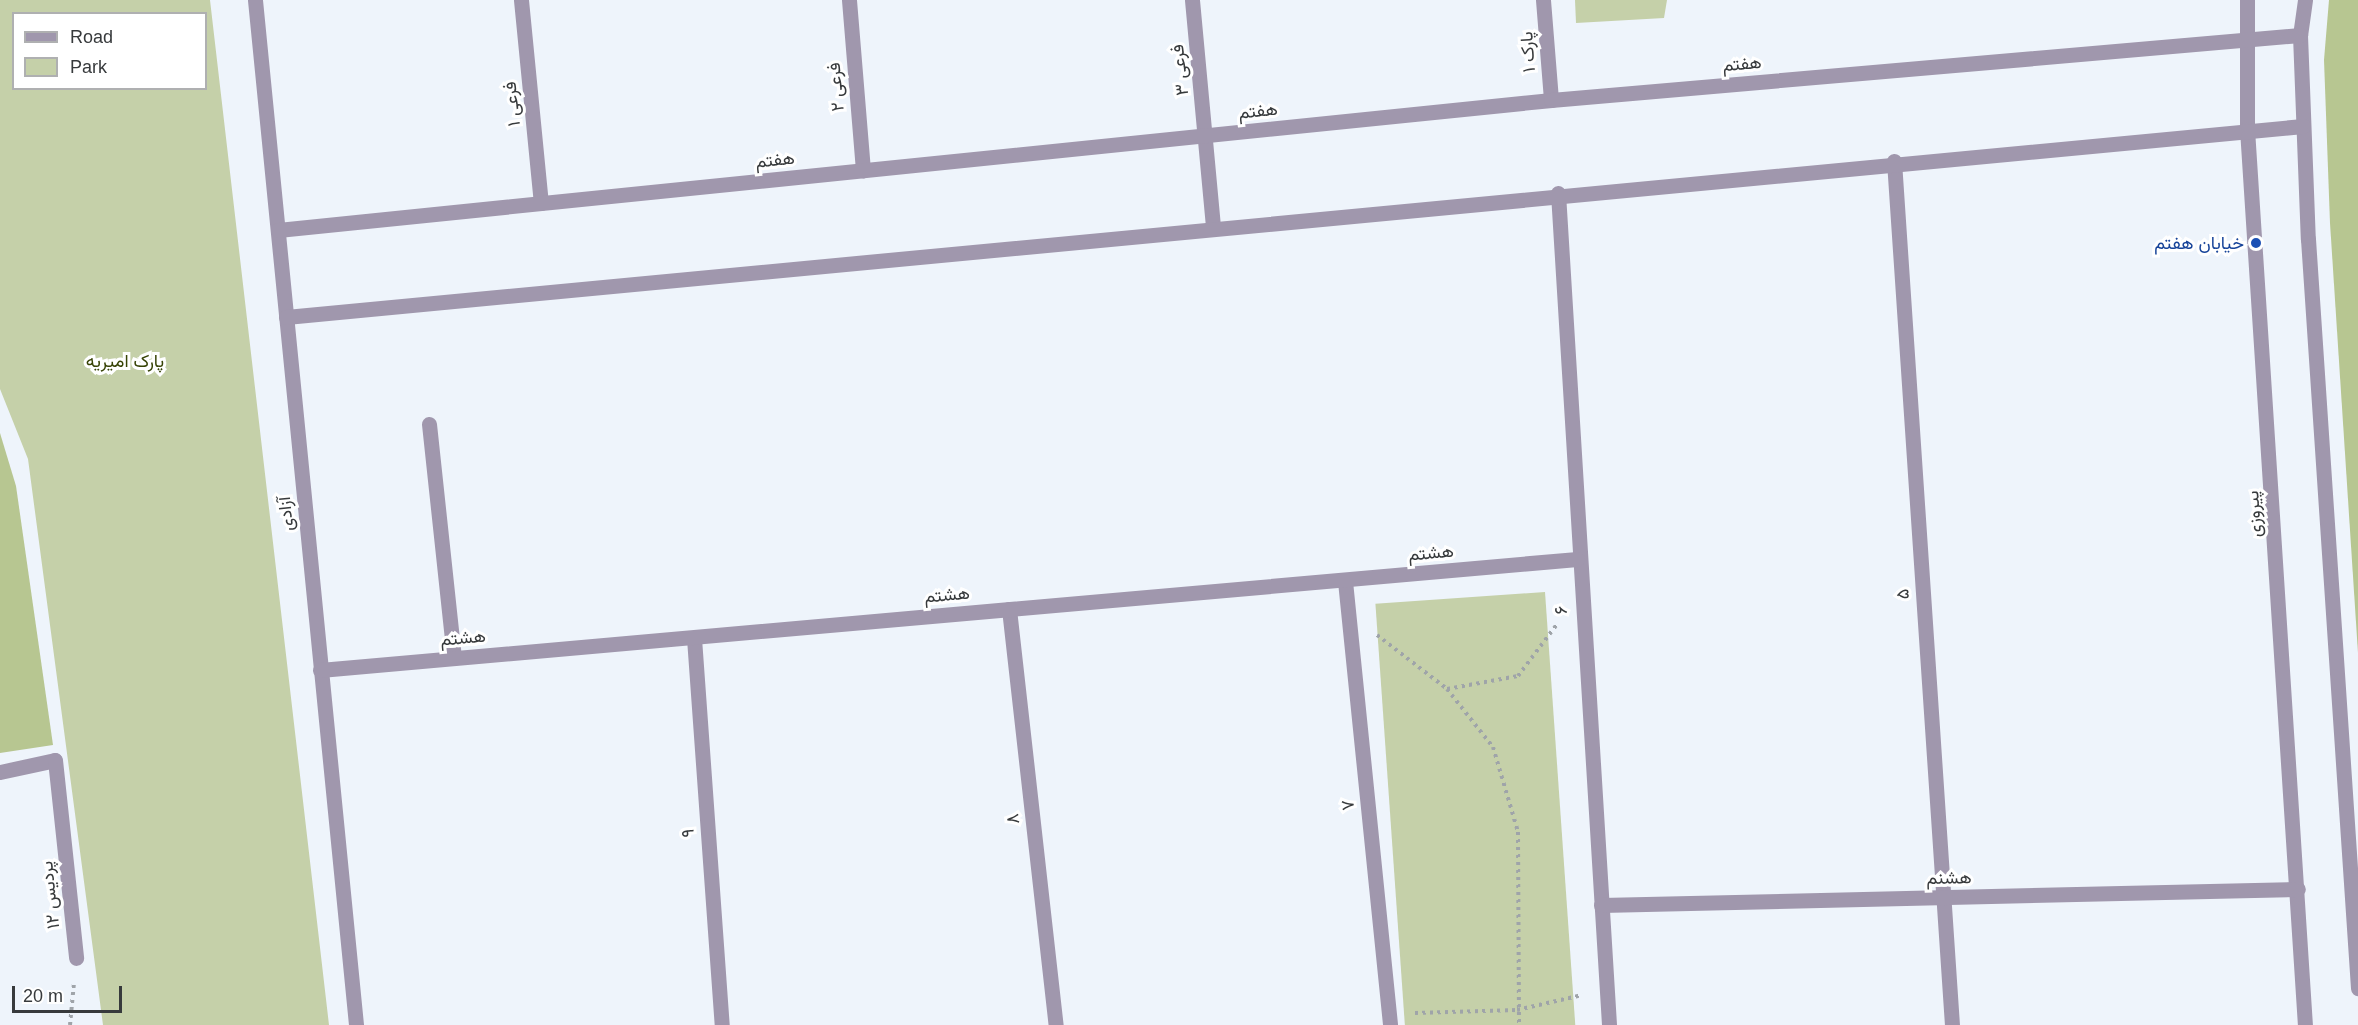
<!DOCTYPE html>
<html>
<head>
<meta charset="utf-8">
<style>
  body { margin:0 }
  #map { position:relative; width:2358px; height:1025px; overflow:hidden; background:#eef4fb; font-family:Arial,Vazirmatn,sans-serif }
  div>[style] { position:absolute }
  .green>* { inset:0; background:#c5d0a9; transform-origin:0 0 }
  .forest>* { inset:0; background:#b7c691 }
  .path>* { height:4px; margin-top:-2px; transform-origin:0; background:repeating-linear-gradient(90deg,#9fa4a9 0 3px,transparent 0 7.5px) }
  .minor>* { height:15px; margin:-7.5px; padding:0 7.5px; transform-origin:7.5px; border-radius:7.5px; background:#a097ad }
  .dots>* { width:16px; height:16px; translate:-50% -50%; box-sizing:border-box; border:3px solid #fff; border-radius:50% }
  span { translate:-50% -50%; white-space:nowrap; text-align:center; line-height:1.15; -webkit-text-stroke:6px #fff; paint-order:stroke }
  .street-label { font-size:18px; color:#373a3c }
  .transit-label { font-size:18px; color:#164399 }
  .right { translate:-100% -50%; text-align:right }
  .park-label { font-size:18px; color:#374305 }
  .legend { position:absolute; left:12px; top:12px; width:195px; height:78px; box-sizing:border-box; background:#fff; border:2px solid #afb0b1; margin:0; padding:8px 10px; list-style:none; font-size:18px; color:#373a3c }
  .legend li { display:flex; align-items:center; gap:12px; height:30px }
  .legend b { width:30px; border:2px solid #afb0b1 }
  .scale { position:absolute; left:12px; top:986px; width:110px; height:27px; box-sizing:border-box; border:3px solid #373a3c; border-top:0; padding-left:8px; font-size:18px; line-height:21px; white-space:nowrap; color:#373a3c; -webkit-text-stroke:4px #fff; paint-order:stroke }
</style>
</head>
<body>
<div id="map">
  <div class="green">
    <i style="clip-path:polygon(evenodd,0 0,210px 0,329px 1025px,103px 1025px,28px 459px,0 389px,0 0,14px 14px,206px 14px,206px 88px,14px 88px,14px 14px)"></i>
    <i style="clip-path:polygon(1575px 0,1667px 0,1664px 18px,1576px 23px)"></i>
    <i style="left:1545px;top:592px;width:434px;height:170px;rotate:86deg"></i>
  </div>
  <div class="forest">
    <i style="clip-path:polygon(2329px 0,2358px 0,2358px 653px,2330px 223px,2324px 60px)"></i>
    <i style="clip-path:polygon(0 433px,16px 486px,53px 745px,0 753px)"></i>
  </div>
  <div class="path">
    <i style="left:1377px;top:635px;width:88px;rotate:37.6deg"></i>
    <i style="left:1447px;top:689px;width:72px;rotate:-10.4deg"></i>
    <i style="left:1518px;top:676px;width:66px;rotate:-53deg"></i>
    <i style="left:1447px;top:689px;width:74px;rotate:51.6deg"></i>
    <i style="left:1493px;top:747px;width:89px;rotate:73.6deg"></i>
    <i style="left:1518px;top:832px;width:193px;rotate:89.7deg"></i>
    <i style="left:1415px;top:1013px;width:102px;rotate:-1.7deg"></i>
    <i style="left:1517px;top:1010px;width:67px;rotate:-13deg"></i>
    <i style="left:70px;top:1025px;width:42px;rotate:-84.6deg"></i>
  </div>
  <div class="minor">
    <i style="left:255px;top:0;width:1030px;rotate:84.37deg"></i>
    <i style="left:521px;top:0;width:204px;rotate:84.4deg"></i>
    <i style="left:849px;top:0;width:171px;rotate:85.3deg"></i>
    <i style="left:1192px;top:0;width:228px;rotate:84.7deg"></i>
    <i style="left:1543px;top:0;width:100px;rotate:85.4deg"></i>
    <i style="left:2247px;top:0;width:129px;rotate:90deg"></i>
    <i style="left:2247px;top:129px;width:898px;rotate:86.3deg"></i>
    <i style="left:2305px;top:0;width:35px;rotate:98deg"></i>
    <i style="left:2300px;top:35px;width:204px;rotate:87.8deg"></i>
    <i style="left:2308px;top:239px;width:751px;rotate:86.18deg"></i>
    <i style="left:1894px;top:161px;width:866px;rotate:86.16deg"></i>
    <i style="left:1558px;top:193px;width:834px;rotate:86.49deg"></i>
    <i style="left:278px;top:230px;width:1280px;rotate:-5.83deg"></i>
    <i style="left:1551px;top:100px;width:752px;rotate:-4.96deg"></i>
    <i style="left:286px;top:317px;width:2026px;rotate:-5.41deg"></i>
    <i style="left:429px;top:424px;width:235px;rotate:83.9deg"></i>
    <i style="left:1345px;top:581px;width:446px;rotate:84.2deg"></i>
    <i style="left:1009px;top:609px;width:419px;rotate:83.6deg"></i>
    <i style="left:694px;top:638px;width:388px;rotate:85.9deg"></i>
    <i style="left:320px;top:670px;width:1262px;rotate:-5.05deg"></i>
    <i style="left:0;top:772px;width:56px;rotate:-12.3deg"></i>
    <i style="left:55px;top:760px;width:199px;rotate:83.9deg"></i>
    <i style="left:1601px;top:905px;width:697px;rotate:-1.32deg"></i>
  </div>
  <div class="dots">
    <i style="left:2256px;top:243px;background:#1a4fb4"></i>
  </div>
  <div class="street-label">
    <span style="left:1528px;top:52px;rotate:-94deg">پارک ۱</span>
    <span style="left:1742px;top:64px;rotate:-5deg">هفتم</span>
    <span style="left:1180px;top:70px;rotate:-96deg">فرعی ۳</span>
    <span style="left:836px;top:87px;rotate:-95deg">فرعی ۲</span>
    <span style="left:512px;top:104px;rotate:-96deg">فرعی ۱</span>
    <span style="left:1258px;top:111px;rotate:-6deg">هفتم</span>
    <span style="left:775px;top:160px;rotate:-6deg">هفتم</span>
    <span style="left:286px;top:514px;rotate:-96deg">آزادی</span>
    <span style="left:2254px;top:514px;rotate:-94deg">پیروزی</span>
    <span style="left:1431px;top:553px;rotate:-5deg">هشتم</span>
    <span style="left:1903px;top:594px;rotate:-94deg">۵</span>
    <span style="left:947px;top:595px;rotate:-5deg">هشتم</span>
    <span style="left:1561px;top:610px;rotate:-94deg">۶</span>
    <span style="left:463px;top:638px;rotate:-5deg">هشتم</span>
    <span style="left:1348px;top:805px;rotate:-96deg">۷</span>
    <span style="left:1013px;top:819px;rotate:-97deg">۸</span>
    <span style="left:688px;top:833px;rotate:-94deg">۹</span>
    <span style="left:1949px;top:878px;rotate:-1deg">هشنم</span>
    <span style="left:50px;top:895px;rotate:-96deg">پردیس ۱۲</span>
  </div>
  <div class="transit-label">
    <span class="right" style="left:2244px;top:243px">خیابان هفتم</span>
  </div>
  <div class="park-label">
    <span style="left:125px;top:361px">پارک امیریه</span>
  </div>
  <ul class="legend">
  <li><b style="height:8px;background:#a097ad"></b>Road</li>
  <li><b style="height:16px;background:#c5d0a9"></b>Park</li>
  </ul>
  <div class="scale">20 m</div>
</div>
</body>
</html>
